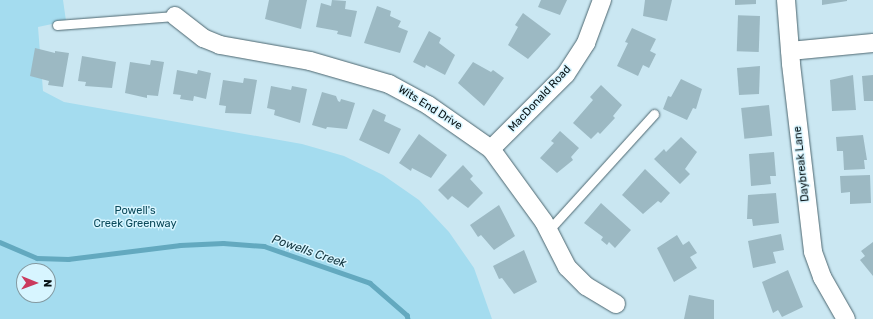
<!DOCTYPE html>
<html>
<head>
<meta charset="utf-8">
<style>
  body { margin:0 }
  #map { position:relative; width:873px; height:319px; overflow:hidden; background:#cae7f2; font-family:Rubik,sans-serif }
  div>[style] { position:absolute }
  .green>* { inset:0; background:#a4dcef }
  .stream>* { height:4.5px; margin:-2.25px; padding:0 2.25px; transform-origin:2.25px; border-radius:2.25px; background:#63a9bf }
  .building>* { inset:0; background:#9cb9c3; transform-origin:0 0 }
  .roads { filter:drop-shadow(0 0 1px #4c666f) drop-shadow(0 0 1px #4c666f) }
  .lane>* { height:9px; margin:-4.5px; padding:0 4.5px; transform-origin:4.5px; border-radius:4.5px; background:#fff }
  .street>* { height:18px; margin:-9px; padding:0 9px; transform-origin:9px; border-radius:9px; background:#fff }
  span { translate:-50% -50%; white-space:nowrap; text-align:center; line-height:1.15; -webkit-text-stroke:3px #d7f5ff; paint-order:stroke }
  .street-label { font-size:11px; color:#071114 }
  .park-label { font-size:11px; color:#0b495a }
  .water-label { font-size:12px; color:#12343e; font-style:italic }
  .north { position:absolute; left:16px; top:263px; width:40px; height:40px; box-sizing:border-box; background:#d7f5ff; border:1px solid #849aa1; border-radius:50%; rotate:91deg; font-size:11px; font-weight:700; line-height:16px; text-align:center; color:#071114 }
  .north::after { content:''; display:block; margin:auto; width:14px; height:18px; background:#ca3a5d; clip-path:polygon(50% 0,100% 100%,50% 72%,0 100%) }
</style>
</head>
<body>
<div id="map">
  <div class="green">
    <i style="clip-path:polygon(evenodd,0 0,63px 0,66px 21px,38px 27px,43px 91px,64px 102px,302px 144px,344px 156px,383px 175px,419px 200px,449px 232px,474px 268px,492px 319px,0 319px,0 0,24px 271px,48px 271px,48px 295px,24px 295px,24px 271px)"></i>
  </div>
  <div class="stream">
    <i style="left:0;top:242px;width:40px;rotate:23.4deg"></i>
    <i style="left:37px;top:258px;width:31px;rotate:2deg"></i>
    <i style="left:68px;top:259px;width:113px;rotate:-7.1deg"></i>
    <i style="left:180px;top:245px;width:43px;rotate:-2.7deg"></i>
    <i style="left:223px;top:243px;width:41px;rotate:4.2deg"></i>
    <i style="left:264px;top:246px;width:112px;rotate:19.2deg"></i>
    <i style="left:370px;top:283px;width:49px;rotate:40.9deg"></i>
    <i style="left:407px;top:315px;width:4px;rotate:76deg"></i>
  </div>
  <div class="building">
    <i style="clip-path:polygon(269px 0,307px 0,301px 29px,265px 19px)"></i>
    <i style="clip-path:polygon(332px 0,346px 1px,345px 9px,357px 11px,351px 37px,337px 34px,338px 31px,316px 27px,321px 3px,331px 6px)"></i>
    <i style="clip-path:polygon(541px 0,567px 0,560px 15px,538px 7px)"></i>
    <i style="clip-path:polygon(645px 0,672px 0,667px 21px,643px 16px)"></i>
    <i style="clip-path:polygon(735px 0,756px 0,756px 4px,735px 5px)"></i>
    <i style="clip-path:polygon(822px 0,847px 0,847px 1px,822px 5px)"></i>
    <i style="clip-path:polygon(377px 6px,391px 11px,390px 16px,401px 21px,398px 27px,408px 31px,400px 53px,364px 43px)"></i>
    <i style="clip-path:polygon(523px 13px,551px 34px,528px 59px,508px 45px,518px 27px,515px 25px)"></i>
    <i style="left:760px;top:16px;width:36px;height:22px;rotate:92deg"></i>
    <i style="clip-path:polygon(632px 28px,656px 39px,650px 51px,656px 54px,649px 68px,643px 65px,638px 76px,617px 66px,628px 43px,625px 42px)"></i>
    <i style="clip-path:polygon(429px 31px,441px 38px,439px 43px,455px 55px,445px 75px,426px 65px,425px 68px,413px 62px)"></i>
    <i style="clip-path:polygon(35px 48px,55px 53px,55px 51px,69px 53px,63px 87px,48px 85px,49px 81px,30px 76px)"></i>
    <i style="clip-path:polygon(82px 56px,116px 62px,112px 88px,85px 86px,86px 82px,78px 81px)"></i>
    <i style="clip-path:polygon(151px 60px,164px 62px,158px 96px,147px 95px,147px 98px,125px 93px,130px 62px,150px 65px)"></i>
    <i style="clip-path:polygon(473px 62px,491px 72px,493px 70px,504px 78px,484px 106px,458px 83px)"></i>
    <i style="clip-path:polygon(760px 66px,759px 94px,739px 95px,737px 68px)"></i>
    <i style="clip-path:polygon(177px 70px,197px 74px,198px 70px,211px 73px,206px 99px,194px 96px,193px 101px,180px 99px,181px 95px,173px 94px)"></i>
    <i style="clip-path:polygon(853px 75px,856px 110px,832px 111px,830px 80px)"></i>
    <i style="clip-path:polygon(873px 75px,873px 101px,864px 101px,862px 76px)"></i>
    <i style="clip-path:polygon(244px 78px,257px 80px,251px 114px,225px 113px,226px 106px,219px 105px,223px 80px,243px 83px)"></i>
    <i style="clip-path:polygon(681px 79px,702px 89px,696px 109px,693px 108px,687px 120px,663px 109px,668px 96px,671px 97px)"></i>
    <i style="clip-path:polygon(601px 85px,622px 105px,613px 116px,615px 118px,600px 134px,598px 132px,591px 139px,573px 123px,593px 100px,590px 97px)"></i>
    <i style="clip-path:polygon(271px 86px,291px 90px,292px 86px,307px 89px,300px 123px,274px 115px,275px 110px,267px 108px)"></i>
    <i style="clip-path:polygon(322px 92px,336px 96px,338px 101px,340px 102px,341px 99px,355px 103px,347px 129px,327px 127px,326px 129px,312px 125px)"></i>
    <i style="left:769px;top:105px;width:31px;height:28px;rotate:84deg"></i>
    <i style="clip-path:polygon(373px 109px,386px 115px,384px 121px,401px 129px,389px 154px,359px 140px)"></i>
    <i style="clip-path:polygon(560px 131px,579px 148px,571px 157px,573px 160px,557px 173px,540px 158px,554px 143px,551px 141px)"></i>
    <i style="clip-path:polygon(419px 134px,447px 155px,431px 178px,412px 168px,411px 171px,399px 163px)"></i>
    <i style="clip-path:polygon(863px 135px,867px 160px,864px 160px,865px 169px,844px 170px,843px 151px,837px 151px,836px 137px)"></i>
    <i style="clip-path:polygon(681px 137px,697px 152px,685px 169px,690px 174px,680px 184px,654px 159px,664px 149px,666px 152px)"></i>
    <i style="clip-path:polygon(774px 152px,776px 176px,770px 176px,771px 184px,751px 186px,749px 154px)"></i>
    <i style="clip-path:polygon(463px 165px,473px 176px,470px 179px,483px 193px,468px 208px,452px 196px,448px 200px,438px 190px)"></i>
    <i style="clip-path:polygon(645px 169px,670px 193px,661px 203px,658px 201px,643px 214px,622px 195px)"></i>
    <i style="clip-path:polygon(870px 175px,871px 203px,850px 204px,850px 192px,841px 193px,840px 176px)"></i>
    <i style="clip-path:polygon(776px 193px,779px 223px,753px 226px,752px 219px,747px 219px,748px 195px)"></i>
    <i style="clip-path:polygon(601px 203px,631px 230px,615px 248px,609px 242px,607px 245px,601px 240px,603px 237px,584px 223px)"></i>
    <i style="clip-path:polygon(499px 205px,515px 236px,494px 250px,481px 235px,478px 237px,470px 225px)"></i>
    <i style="clip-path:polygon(781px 234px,784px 250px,773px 252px,776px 263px,753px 268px,748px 241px)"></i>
    <i style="clip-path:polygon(677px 235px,683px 245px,689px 241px,697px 253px,690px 257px,697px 268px,674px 282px,657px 248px)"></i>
    <i style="clip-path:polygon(873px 242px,873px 276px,860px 260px,865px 256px,861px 251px)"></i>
    <i style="clip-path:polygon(524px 250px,537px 282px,514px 294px,502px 278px,499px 279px,493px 266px)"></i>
    <i style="clip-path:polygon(788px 270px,803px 307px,782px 317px,778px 310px,773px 313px,762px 282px)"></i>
    <i style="clip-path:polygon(689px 295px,714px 300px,714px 319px,684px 319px)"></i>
  </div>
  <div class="roads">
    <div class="lane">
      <i style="left:57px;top:25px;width:118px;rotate:-4.4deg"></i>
      <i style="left:548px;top:231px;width:158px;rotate:-47.8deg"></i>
    </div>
    <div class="street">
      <i style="left:786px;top:0;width:64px;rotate:85.5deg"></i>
      <i style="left:791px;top:64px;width:189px;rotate:83.3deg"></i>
      <i style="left:813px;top:252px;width:27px;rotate:70deg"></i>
      <i style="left:822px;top:277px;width:48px;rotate:60.3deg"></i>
      <i style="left:175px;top:16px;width:36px;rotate:38deg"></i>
      <i style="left:203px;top:38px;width:18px;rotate:22deg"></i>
      <i style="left:220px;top:45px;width:91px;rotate:10.1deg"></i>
      <i style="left:310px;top:61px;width:82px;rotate:16.2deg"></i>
      <i style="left:389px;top:84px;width:44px;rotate:28.3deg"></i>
      <i style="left:428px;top:105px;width:77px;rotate:34.9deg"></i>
      <i style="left:491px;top:149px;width:90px;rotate:54deg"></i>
      <i style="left:544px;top:222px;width:51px;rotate:62.9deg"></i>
      <i style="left:567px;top:267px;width:27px;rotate:45deg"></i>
      <i style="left:586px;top:286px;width:35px;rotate:31deg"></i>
      <i style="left:790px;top:51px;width:83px;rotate:-5.5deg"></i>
      <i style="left:491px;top:149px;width:106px;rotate:-45deg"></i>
      <i style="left:566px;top:74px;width:37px;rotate:-57deg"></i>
      <i style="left:586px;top:43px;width:46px;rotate:-69.6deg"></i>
    </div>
  </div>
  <div class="street-label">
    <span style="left:540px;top:99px;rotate:-47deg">MacDonald Road</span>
    <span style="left:430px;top:108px;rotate:32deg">Wits End Drive</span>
    <span style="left:802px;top:164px;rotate:-96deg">Daybreak Lane</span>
  </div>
  <div class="park-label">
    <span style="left:135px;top:218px">Powell's<br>Creek Greenway</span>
  </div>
  <div class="water-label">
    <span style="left:309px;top:252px;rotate:19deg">Powells Creek</span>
  </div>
  <div class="north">N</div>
</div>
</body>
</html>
